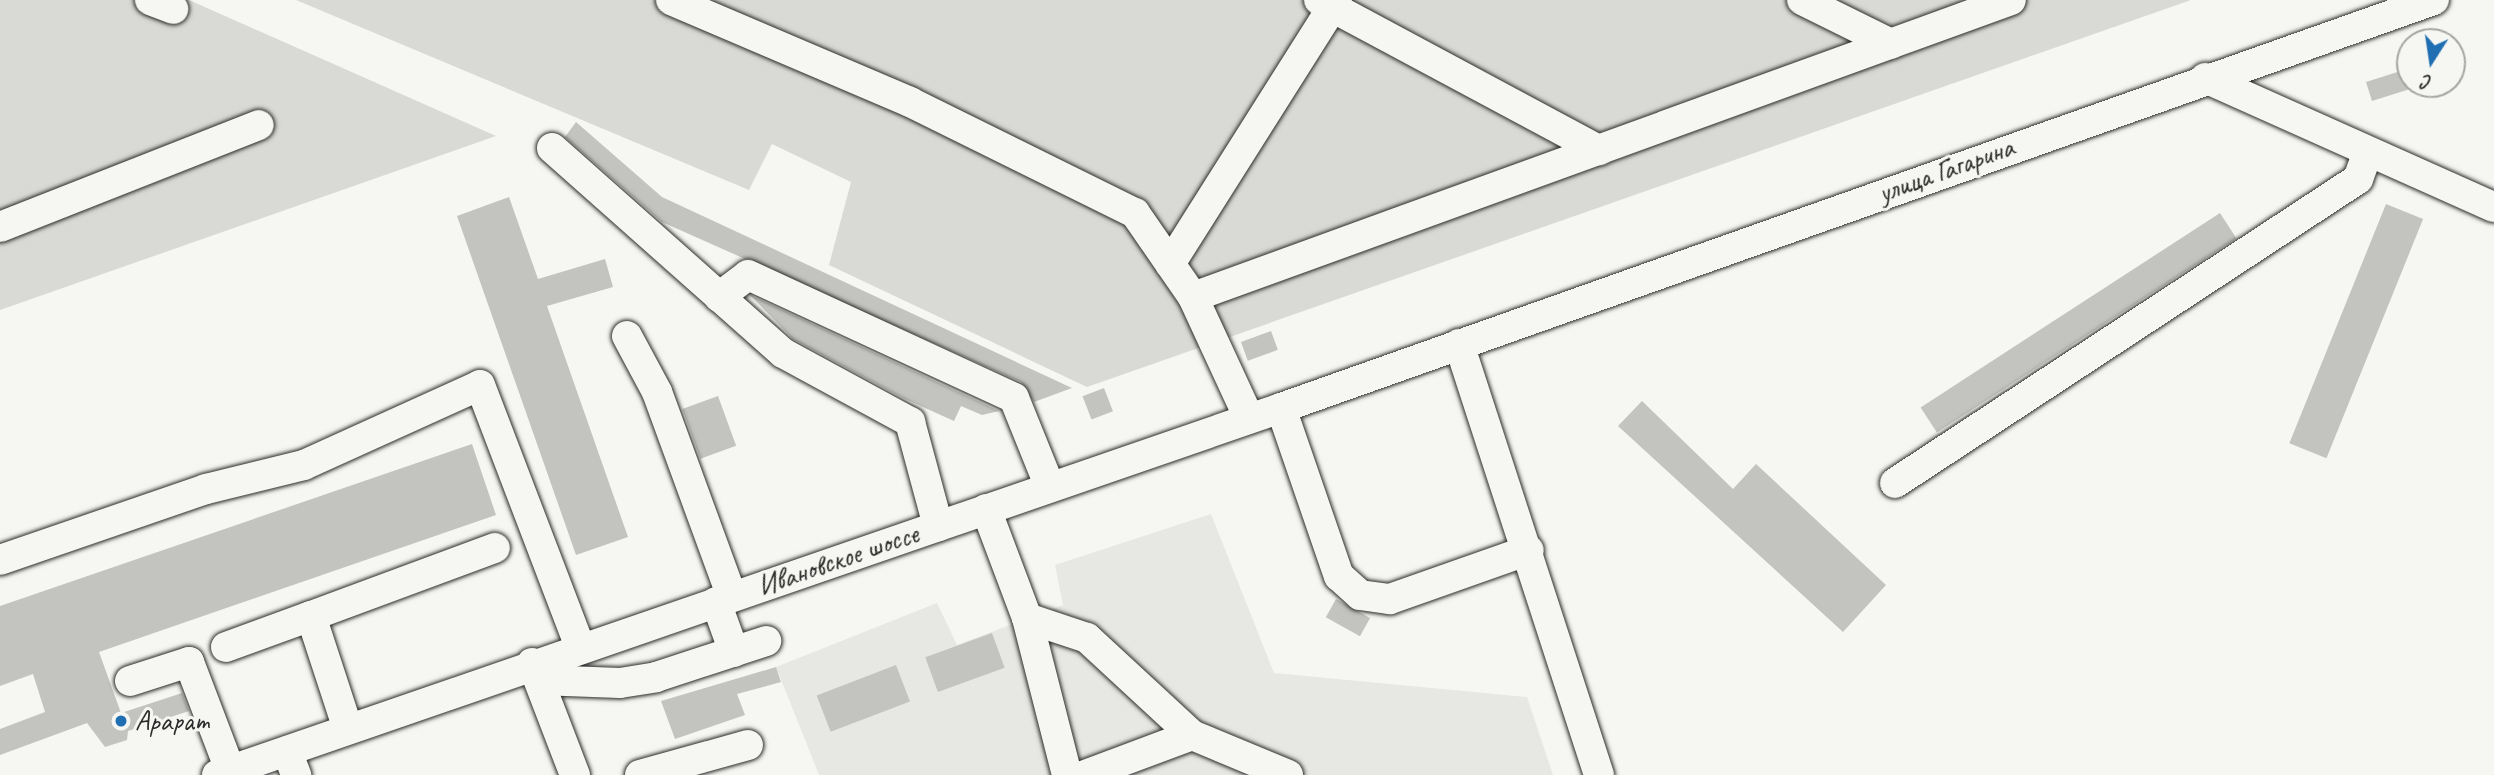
<!DOCTYPE html>
<html>
<head>
<meta charset="utf-8">
<style>
  body { margin:0 }
  #map { position:relative; width:2494px; height:775px; overflow:hidden; background:#f6f6f2; font-family:Caveat,sans-serif }
  div>[style] { position:absolute }
  .built>* { inset:0; background:#e7e7e3 }
  .green>* { inset:0; background:#d9d9d5 }
  .building>* { inset:0; background:#c3c3c0; transform-origin:0 0 }
  .roads { filter:drop-shadow(0 0 2px #2b2b2b) drop-shadow(0 0 2px #2b2b2b) }
  .minor>* { height:30px; margin:-15px; padding:0 15px; transform-origin:15px; border-radius:15px; background:#f6f6f2 }
  .dots>* { width:19px; height:19px; translate:-50% -50%; box-sizing:border-box; border:4px solid #f6f6f2; border-radius:50% }
  span { translate:-50% -50%; white-space:nowrap; text-align:center; line-height:1.15; -webkit-text-stroke:6px #f6f6f2; paint-order:stroke }
  .street-label { font-size:28px; color:#2b2b2b }
  .poi-label { font-size:28px; color:#2b2b2b }
  .left { translate:0 -50%; text-align:left }
  .north { position:absolute; left:2396px; top:28px; width:70px; height:70px; box-sizing:border-box; background:#f6f6f2; border:2px solid #a5a5a2; border-radius:50%; rotate:192deg; font-size:19px; font-weight:700; line-height:28px; text-align:center; color:#2b2b2b }
  .north::after { content:''; display:block; margin:auto; width:24px; height:32px; background:#1f6fb2; clip-path:polygon(50% 0,100% 100%,50% 72%,0 100%) }
</style>
</head>
<body>
<div id="map">
  <div class="built">
    <i style="clip-path:polygon(1211px 514px,1274px 673px,1527px 697px,1553px 775px,819px 775px,776px 667px,937px 603px,957px 645px,1063px 605px,1055px 565px)"></i>
  </div>
  <div class="green">
    <i style="clip-path:polygon(0 0,189px 0,496px 136px,0 310px)"></i>
    <i style="clip-path:polygon(296px 0,2191px 0,1087px 387px,829px 265px,851px 182px,772px 144px,749px 190px)"></i>
  </div>
  <div class="building">
    <i style="clip-path:polygon(2410px 68px,2410px 89px,2372px 101px,2366px 82px)"></i>
    <i style="clip-path:polygon(576px 122px,662px 197px,1072px 388px,1034px 402px,1021px 382px,662px 222px,565px 137px)"></i>
    <i style="clip-path:polygon(509px 197px,538px 279px,605px 259px,613px 287px,547px 306px,628px 537px,576px 555px,457px 216px)"></i>
    <i style="left:2386px;top:204px;width:40px;height:258px;rotate:22deg"></i>
    <i style="left:2220px;top:213px;width:30px;height:357px;rotate:57deg"></i>
    <i style="clip-path:polygon(750px 295px,999px 411px,982px 415px,961px 406px,954px 421px,903px 398px,793px 339px)"></i>
    <i style="left:1271px;top:331px;width:20px;height:32px;rotate:70deg"></i>
    <i style="left:1104px;top:388px;width:25px;height:23px;rotate:69deg"></i>
    <i style="left:718px;top:396px;width:53px;height:38px;rotate:70deg"></i>
    <i style="clip-path:polygon(1642px 401px,1733px 489px,1756px 464px,1886px 585px,1843px 632px,1618px 426px)"></i>
    <i style="clip-path:polygon(472px 444px,496px 515px,99px 652px,121px 713px,182px 693px,189px 711px,128px 731px,127px 740px,105px 747px,87px 723px,0 755px,0 729px,45px 712px,33px 674px,0 686px,0 606px)"></i>
    <i style="left:1336px;top:599px;width:39px;height:21px;rotate:29deg"></i>
    <i style="left:992px;top:633px;width:37px;height:71px;rotate:70deg"></i>
    <i style="left:896px;top:665px;width:39px;height:85px;rotate:69deg"></i>
    <i style="clip-path:polygon(776px 667px,781px 682px,737px 694px,745px 715px,675px 739px,661px 701px)"></i>
  </div>
  <div class="roads">
    <div class="minor">
      <i style="left:150px;top:0;width:25px;rotate:21deg"></i>
      <i style="left:671px;top:0;width:260px;rotate:23.1deg"></i>
      <i style="left:910px;top:102px;width:251px;rotate:26.3deg"></i>
      <i style="left:1135px;top:213px;width:102px;rotate:55.4deg"></i>
      <i style="left:1193px;top:297px;width:133px;rotate:65.2deg"></i>
      <i style="left:1319px;top:0;width:318px;rotate:28.2deg"></i>
      <i style="left:1802px;top:0;width:99px;rotate:26.3deg"></i>
      <i style="left:2205px;top:78px;width:316px;rotate:24.1deg"></i>
      <i style="left:552px;top:148px;width:309px;rotate:41.6deg"></i>
      <i style="left:783px;top:353px;width:145px;rotate:28.5deg"></i>
      <i style="left:910px;top:422px;width:108px;rotate:74.9deg"></i>
      <i style="left:0;top:227px;width:278px;rotate:-21.5deg"></i>
      <i style="left:1170px;top:264px;width:312px;rotate:-57.7deg"></i>
      <i style="left:719px;top:297px;width:36px;rotate:-37deg"></i>
      <i style="left:748px;top:275px;width:293px;rotate:24.8deg"></i>
      <i style="left:1014px;top:398px;width:96px;rotate:68deg"></i>
      <i style="left:1193px;top:297px;width:870px;rotate:-19.95deg"></i>
      <i style="left:627px;top:336px;width:64px;rotate:61.8deg"></i>
      <i style="left:657px;top:392px;width:218px;rotate:69.9deg"></i>
      <i style="left:1459px;top:344px;width:453px;rotate:72deg"></i>
      <i style="left:1281px;top:408px;width:178px;rotate:71deg"></i>
      <i style="left:1339px;top:576px;width:28px;rotate:42deg"></i>
      <i style="left:1360px;top:595px;width:30px;rotate:8deg"></i>
      <i style="left:1390px;top:599px;width:147px;rotate:-19.4deg"></i>
      <i style="left:1895px;top:483px;width:554px;rotate:-33.29deg"></i>
      <i style="left:2358px;top:179px;width:27px;rotate:-70deg"></i>
      <i style="left:986px;top:509px;width:116px;rotate:69.4deg"></i>
      <i style="left:1027px;top:618px;width:162px;rotate:75.7deg"></i>
      <i style="left:0;top:560px;width:218px;rotate:-19deg"></i>
      <i style="left:206px;top:489px;width:101px;rotate:-13.8deg"></i>
      <i style="left:304px;top:465px;width:193px;rotate:-24.4deg"></i>
      <i style="left:480px;top:385px;width:280px;rotate:69.1deg"></i>
      <i style="left:716px;top:602px;width:53px;rotate:70.2deg"></i>
      <i style="left:311px;top:616px;width:196px;rotate:-20.3deg"></i>
      <i style="left:1027px;top:618px;width:63px;rotate:18.4deg"></i>
      <i style="left:1087px;top:638px;width:143px;rotate:42.7deg"></i>
      <i style="left:226px;top:647px;width:90px;rotate:-20deg"></i>
      <i style="left:311px;top:616px;width:119px;rotate:71.9deg"></i>
      <i style="left:532px;top:663px;width:120px;rotate:69deg"></i>
      <i style="left:539px;top:680px;width:81px;rotate:2.1deg"></i>
      <i style="left:620px;top:683px;width:36px;rotate:-9deg"></i>
      <i style="left:656px;top:677px;width:116px;rotate:-18.1deg"></i>
      <i style="left:130px;top:681px;width:62px;rotate:-17.9deg"></i>
      <i style="left:189px;top:662px;width:121px;rotate:69.2deg"></i>
      <i style="left:287px;top:751px;width:26px;rotate:69deg"></i>
      <i style="left:217px;top:775px;width:1126px;rotate:-19.03deg"></i>
      <i style="left:1281px;top:408px;width:1223px;rotate:-19.49deg"></i>
      <i style="left:640px;top:775px;width:112px;rotate:-15.5deg"></i>
      <i style="left:1085px;top:775px;width:114px;rotate:-20.5deg"></i>
      <i style="left:1192px;top:735px;width:104px;rotate:22.6deg"></i>
    </div>
  </div>
  <div class="dots">
    <i style="left:121px;top:721px;background:#1f6fb2"></i>
  </div>
  <div class="street-label">
    <span style="left:1946px;top:170px;rotate:-20deg">улица Гагарина</span>
    <span style="left:838px;top:560px;rotate:-19deg">Ивановское шоссе</span>
  </div>
  <div class="poi-label">
    <span class="left" style="left:135px;top:721px">Арарат</span>
  </div>
  <div class="north">С</div>
</div>
</body>
</html>
